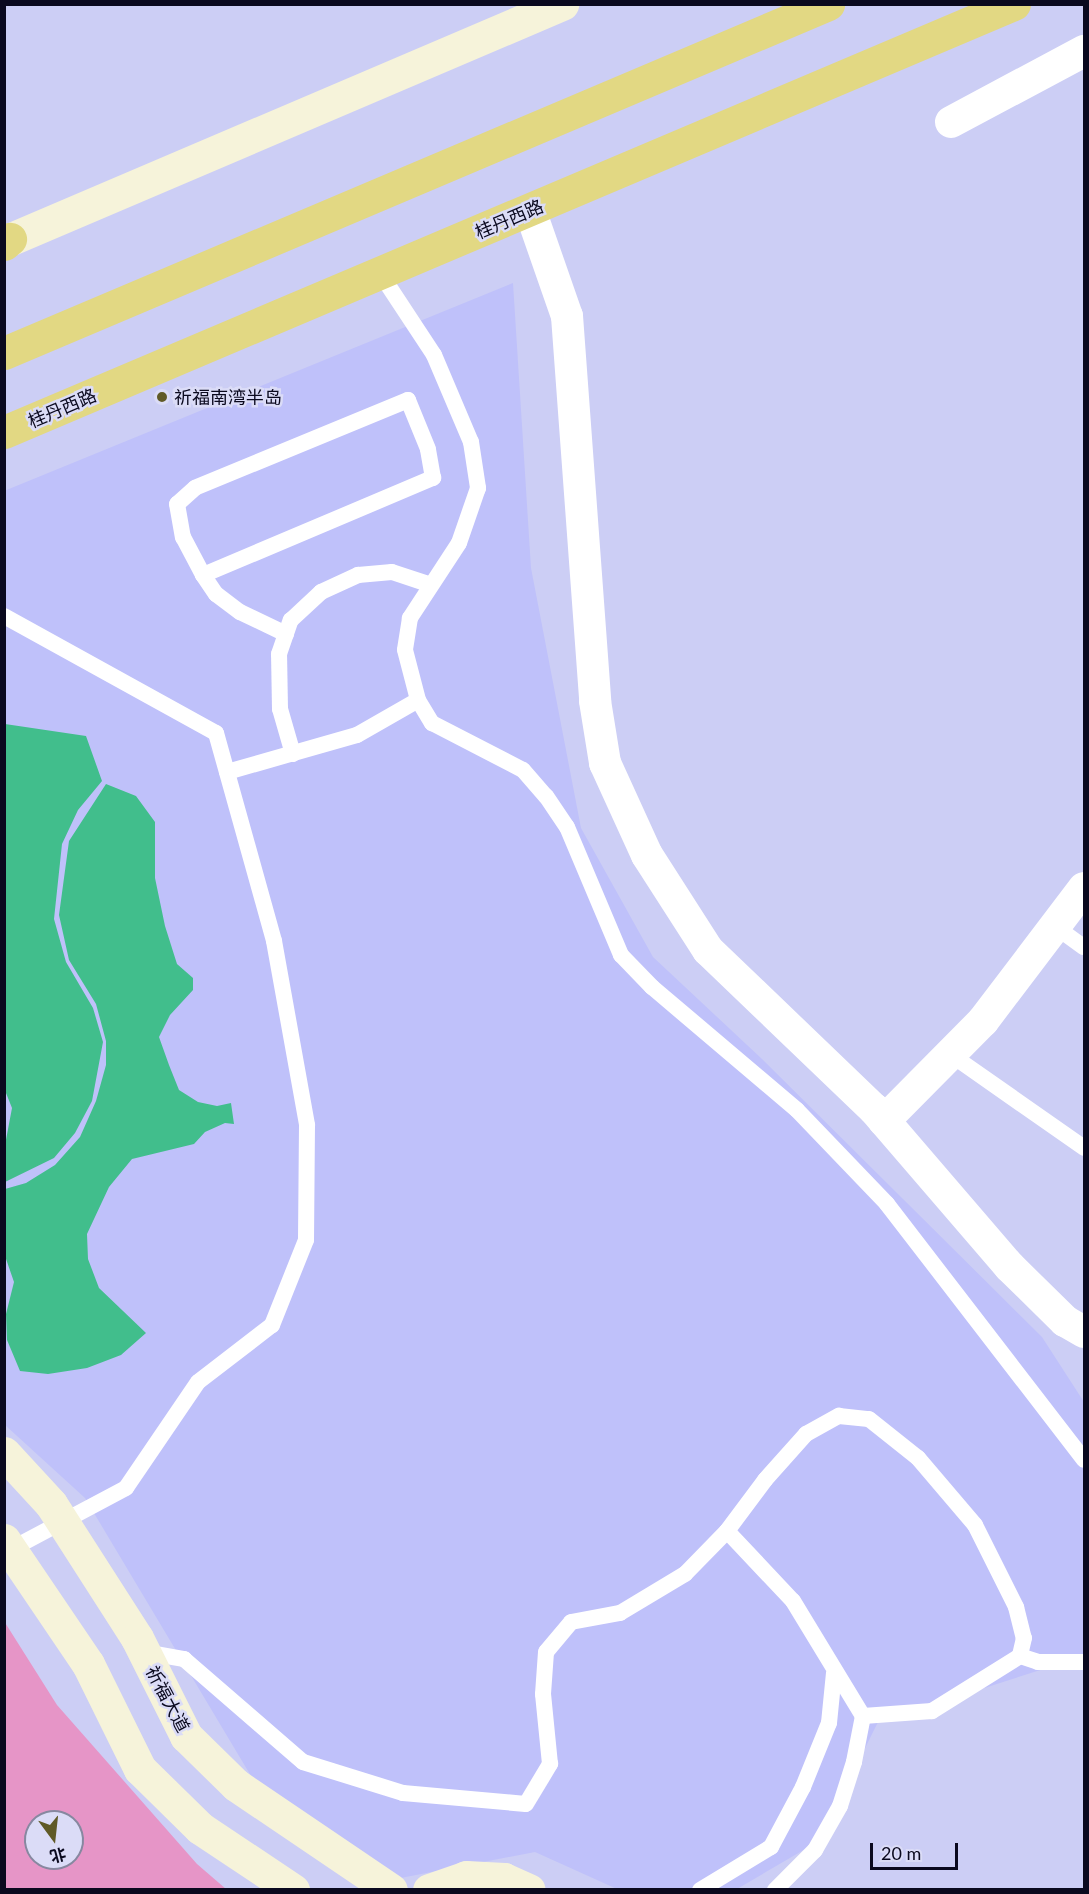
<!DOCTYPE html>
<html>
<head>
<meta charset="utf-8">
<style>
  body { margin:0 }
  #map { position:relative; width:1089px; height:1894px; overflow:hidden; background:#cccef5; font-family:Lato,"Noto Sans SC",sans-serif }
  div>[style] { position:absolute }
  .built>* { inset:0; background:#bfc1fa }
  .green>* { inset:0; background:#e695c7 }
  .water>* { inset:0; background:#41be8c }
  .lane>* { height:16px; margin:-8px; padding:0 8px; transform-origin:8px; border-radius:8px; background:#fff }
  .street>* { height:32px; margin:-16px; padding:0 16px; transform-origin:16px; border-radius:16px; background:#fff }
  .secondary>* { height:33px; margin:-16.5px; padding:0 16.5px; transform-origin:16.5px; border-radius:16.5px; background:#f6f3da }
  .highway>* { height:33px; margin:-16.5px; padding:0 16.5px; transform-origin:16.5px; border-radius:16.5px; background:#e2d883 }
  .dots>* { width:16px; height:16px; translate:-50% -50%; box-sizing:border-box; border:3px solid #dbdcf7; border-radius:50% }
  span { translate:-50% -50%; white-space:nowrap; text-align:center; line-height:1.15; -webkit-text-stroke:5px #dbdcf7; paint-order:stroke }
  .street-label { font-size:18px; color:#0a091e }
  .poi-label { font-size:18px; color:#0a091e }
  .left { translate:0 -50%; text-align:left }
  .frame { position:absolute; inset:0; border:6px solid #0a091e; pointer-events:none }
  .north { position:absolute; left:24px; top:1810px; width:60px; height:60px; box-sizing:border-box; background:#dbdcf7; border:2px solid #8788a0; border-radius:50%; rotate:165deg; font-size:16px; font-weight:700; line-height:24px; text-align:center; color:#0a091e }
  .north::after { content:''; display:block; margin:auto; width:21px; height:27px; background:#605a27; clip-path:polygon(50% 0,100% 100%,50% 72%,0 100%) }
  .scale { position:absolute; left:870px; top:1843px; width:88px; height:27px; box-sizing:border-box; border:3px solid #0a091e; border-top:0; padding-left:8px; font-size:18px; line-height:21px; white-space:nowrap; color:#0a091e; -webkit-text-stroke:4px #dbdcf7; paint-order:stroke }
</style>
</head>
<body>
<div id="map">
  <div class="built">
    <i style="clip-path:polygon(513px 283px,531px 568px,581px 828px,653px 957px,762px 1059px,1042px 1337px,1084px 1402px,1084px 1656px,878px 1722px,819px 1841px,737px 1889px,617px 1889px,535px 1852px,380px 1882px,251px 1776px,85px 1498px,5px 1425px,4px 491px)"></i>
  </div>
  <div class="green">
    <i style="clip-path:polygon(evenodd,4px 1621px,57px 1705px,197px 1864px,226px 1889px,5px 1889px,4px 1621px,36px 1822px,72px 1822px,72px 1858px,36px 1858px,36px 1822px)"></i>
  </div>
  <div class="water">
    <i style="clip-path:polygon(5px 724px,86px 736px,102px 781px,78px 810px,62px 844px,54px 919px,66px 962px,93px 1008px,103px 1042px,92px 1101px,75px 1133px,54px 1158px,5px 1182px,5px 1145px,12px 1108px,4px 1088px)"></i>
    <i style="clip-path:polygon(106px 784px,136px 796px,155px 822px,155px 878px,165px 926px,177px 964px,193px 978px,193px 990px,170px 1015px,159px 1037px,169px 1065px,179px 1090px,198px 1102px,217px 1106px,231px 1103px,234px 1124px,225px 1123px,205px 1132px,194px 1144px,132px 1159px,109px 1187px,87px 1234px,88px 1259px,99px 1288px,146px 1333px,121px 1355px,87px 1368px,48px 1374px,20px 1371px,7px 1340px,6px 1314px,14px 1282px,5px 1256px,5px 1189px,26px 1183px,55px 1165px,80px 1137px,96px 1101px,106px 1065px,106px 1041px,96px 1004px,69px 960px,59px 915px,69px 841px)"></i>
  </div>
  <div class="lane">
    <i style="left:380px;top:273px;width:98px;rotate:56.6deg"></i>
    <i style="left:434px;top:355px;width:95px;rotate:67deg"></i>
    <i style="left:471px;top:442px;width:47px;rotate:81.3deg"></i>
    <i style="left:478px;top:488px;width:58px;rotate:109.1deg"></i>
    <i style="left:459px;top:543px;width:90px;rotate:123.2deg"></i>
    <i style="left:410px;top:618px;width:32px;rotate:99deg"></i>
    <i style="left:405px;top:650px;width:52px;rotate:75.4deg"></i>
    <i style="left:418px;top:700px;width:27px;rotate:59deg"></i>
    <i style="left:432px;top:723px;width:102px;rotate:27.3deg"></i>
    <i style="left:523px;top:770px;width:35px;rotate:49deg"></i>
    <i style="left:546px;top:796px;width:37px;rotate:56deg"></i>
    <i style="left:567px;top:827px;width:139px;rotate:67.1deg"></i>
    <i style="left:621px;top:955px;width:45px;rotate:45.9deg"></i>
    <i style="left:652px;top:987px;width:190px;rotate:40.3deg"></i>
    <i style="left:797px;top:1110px;width:130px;rotate:46.2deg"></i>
    <i style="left:887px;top:1204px;width:323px;rotate:52.4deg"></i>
    <i style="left:203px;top:575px;width:250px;rotate:-22.9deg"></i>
    <i style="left:433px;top:478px;width:29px;rotate:-100deg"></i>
    <i style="left:428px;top:449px;width:53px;rotate:-112.2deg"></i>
    <i style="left:408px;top:400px;width:230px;rotate:157.6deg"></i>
    <i style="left:195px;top:488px;width:24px;rotate:138deg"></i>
    <i style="left:177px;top:504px;width:34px;rotate:80deg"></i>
    <i style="left:183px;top:537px;width:43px;rotate:62.2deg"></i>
    <i style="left:203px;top:575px;width:23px;rotate:56deg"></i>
    <i style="left:216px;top:594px;width:30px;rotate:37deg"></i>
    <i style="left:240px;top:612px;width:51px;rotate:25.6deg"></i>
    <i style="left:4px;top:616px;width:242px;rotate:28.9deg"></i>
    <i style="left:216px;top:733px;width:216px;rotate:74.4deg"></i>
    <i style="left:274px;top:941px;width:187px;rotate:79.8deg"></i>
    <i style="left:307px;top:1125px;width:115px;rotate:90.5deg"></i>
    <i style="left:306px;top:1240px;width:92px;rotate:111.8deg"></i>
    <i style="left:272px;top:1325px;width:93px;rotate:142.4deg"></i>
    <i style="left:198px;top:1382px;width:128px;rotate:124.2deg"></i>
    <i style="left:126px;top:1488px;width:128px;rotate:152deg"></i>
    <i style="left:293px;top:754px;width:47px;rotate:-106.1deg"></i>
    <i style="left:280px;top:709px;width:55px;rotate:-91deg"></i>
    <i style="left:279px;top:654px;width:36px;rotate:-71deg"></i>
    <i style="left:291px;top:620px;width:41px;rotate:-43deg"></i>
    <i style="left:321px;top:592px;width:41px;rotate:-24.7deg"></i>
    <i style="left:358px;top:575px;width:34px;rotate:-5deg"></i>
    <i style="left:392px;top:572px;width:41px;rotate:18.4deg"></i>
    <i style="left:227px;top:772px;width:135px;rotate:-15.9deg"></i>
    <i style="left:357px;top:735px;width:70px;rotate:-29.8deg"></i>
    <i style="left:1056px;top:927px;width:34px;rotate:36deg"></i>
    <i style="left:950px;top:1054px;width:164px;rotate:35deg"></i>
    <i style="left:727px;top:1531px;width:96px;rotate:46.7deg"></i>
    <i style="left:793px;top:1601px;width:135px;rotate:58.7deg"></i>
    <i style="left:863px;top:1716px;width:47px;rotate:101.1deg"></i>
    <i style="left:854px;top:1762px;width:46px;rotate:107.7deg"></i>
    <i style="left:840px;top:1806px;width:51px;rotate:119.6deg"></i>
    <i style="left:815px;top:1850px;width:57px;rotate:135deg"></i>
    <i style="left:144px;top:1652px;width:41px;rotate:9.9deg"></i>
    <i style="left:184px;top:1659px;width:157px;rotate:40.9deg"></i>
    <i style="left:303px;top:1762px;width:105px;rotate:17.2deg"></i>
    <i style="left:403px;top:1793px;width:123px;rotate:5.1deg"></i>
    <i style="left:526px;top:1804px;width:47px;rotate:-59deg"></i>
    <i style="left:550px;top:1764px;width:70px;rotate:-95.7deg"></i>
    <i style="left:543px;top:1694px;width:42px;rotate:-85.9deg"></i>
    <i style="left:546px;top:1652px;width:39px;rotate:-50deg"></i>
    <i style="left:571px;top:1622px;width:50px;rotate:-10.4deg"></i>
    <i style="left:620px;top:1613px;width:76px;rotate:-31deg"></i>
    <i style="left:685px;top:1574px;width:60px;rotate:-45.7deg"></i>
    <i style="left:727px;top:1531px;width:64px;rotate:-53.3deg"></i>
    <i style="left:765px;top:1480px;width:62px;rotate:-48.3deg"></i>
    <i style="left:806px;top:1434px;width:38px;rotate:-29deg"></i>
    <i style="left:839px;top:1416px;width:30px;rotate:6deg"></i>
    <i style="left:869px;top:1419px;width:63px;rotate:38.5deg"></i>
    <i style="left:918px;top:1458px;width:88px;rotate:49.6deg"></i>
    <i style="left:975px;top:1525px;width:92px;rotate:63.4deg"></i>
    <i style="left:1016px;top:1607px;width:32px;rotate:76deg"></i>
    <i style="left:1024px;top:1638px;width:18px;rotate:103deg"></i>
    <i style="left:1020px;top:1656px;width:104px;rotate:148deg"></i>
    <i style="left:932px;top:1711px;width:69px;rotate:175.9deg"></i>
    <i style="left:1020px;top:1656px;width:19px;rotate:18deg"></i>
    <i style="left:1038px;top:1662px;width:46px"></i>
    <i style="left:700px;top:1890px;width:83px;rotate:-31.2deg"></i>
    <i style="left:771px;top:1847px;width:68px;rotate:-61.9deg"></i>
    <i style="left:803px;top:1787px;width:69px;rotate:-67.9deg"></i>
    <i style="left:829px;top:1723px;width:50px;rotate:-84.3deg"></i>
  </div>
  <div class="street">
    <i style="left:951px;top:122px;width:151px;rotate:-28.1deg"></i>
    <i style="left:530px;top:210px;width:112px;rotate:70.8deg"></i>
    <i style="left:567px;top:316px;width:386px;rotate:85.8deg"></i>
    <i style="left:595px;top:701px;width:63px;rotate:80.8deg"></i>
    <i style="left:605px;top:763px;width:101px;rotate:65.5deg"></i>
    <i style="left:647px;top:855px;width:113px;rotate:57.3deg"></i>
    <i style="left:708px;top:950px;width:230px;rotate:43.8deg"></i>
    <i style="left:874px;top:1109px;width:208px;rotate:49.3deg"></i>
    <i style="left:1010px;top:1267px;width:77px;rotate:44.5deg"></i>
    <i style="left:1065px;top:1321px;width:22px;rotate:30deg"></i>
    <i style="left:884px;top:1121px;width:141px;rotate:-45.3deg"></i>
    <i style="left:983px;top:1021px;width:167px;rotate:-52.8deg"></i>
  </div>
  <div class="secondary">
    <i style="left:4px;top:242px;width:607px;rotate:-23.1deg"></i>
    <i style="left:4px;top:1453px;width:69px;rotate:47.3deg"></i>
    <i style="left:51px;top:1504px;width:159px;rotate:57.3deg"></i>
    <i style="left:137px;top:1638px;width:110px;rotate:63.4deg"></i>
    <i style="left:186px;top:1736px;width:70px;rotate:44.4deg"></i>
    <i style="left:236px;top:1785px;width:187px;rotate:34.1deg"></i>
    <i style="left:4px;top:1540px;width:150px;rotate:55.9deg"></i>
    <i style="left:88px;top:1664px;width:117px;rotate:63.7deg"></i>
    <i style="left:140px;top:1769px;width:84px;rotate:44.5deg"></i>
    <i style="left:200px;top:1828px;width:112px;rotate:33.7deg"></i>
    <i style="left:429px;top:1890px;width:39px;rotate:-19deg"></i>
    <i style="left:466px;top:1877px;width:38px;rotate:3deg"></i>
    <i style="left:504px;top:1879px;width:27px;rotate:24deg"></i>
  </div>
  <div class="highway">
    <i style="left:4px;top:244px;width:8px;rotate:-40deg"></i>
    <i style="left:4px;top:353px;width:895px;rotate:-22.95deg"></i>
    <i style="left:4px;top:432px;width:1097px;rotate:-22.97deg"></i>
  </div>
  <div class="dots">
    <i style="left:162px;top:397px;background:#605a27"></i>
  </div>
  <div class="street-label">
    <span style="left:509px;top:219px;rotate:-23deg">桂丹西路</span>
    <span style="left:62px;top:408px;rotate:-23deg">桂丹西路</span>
    <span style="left:168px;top:1699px;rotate:62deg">祈福大道</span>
  </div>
  <div class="poi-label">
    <span class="left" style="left:174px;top:397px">祈福南湾半岛</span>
  </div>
  <div class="frame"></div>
  <div class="north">北</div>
  <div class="scale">20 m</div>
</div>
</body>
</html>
